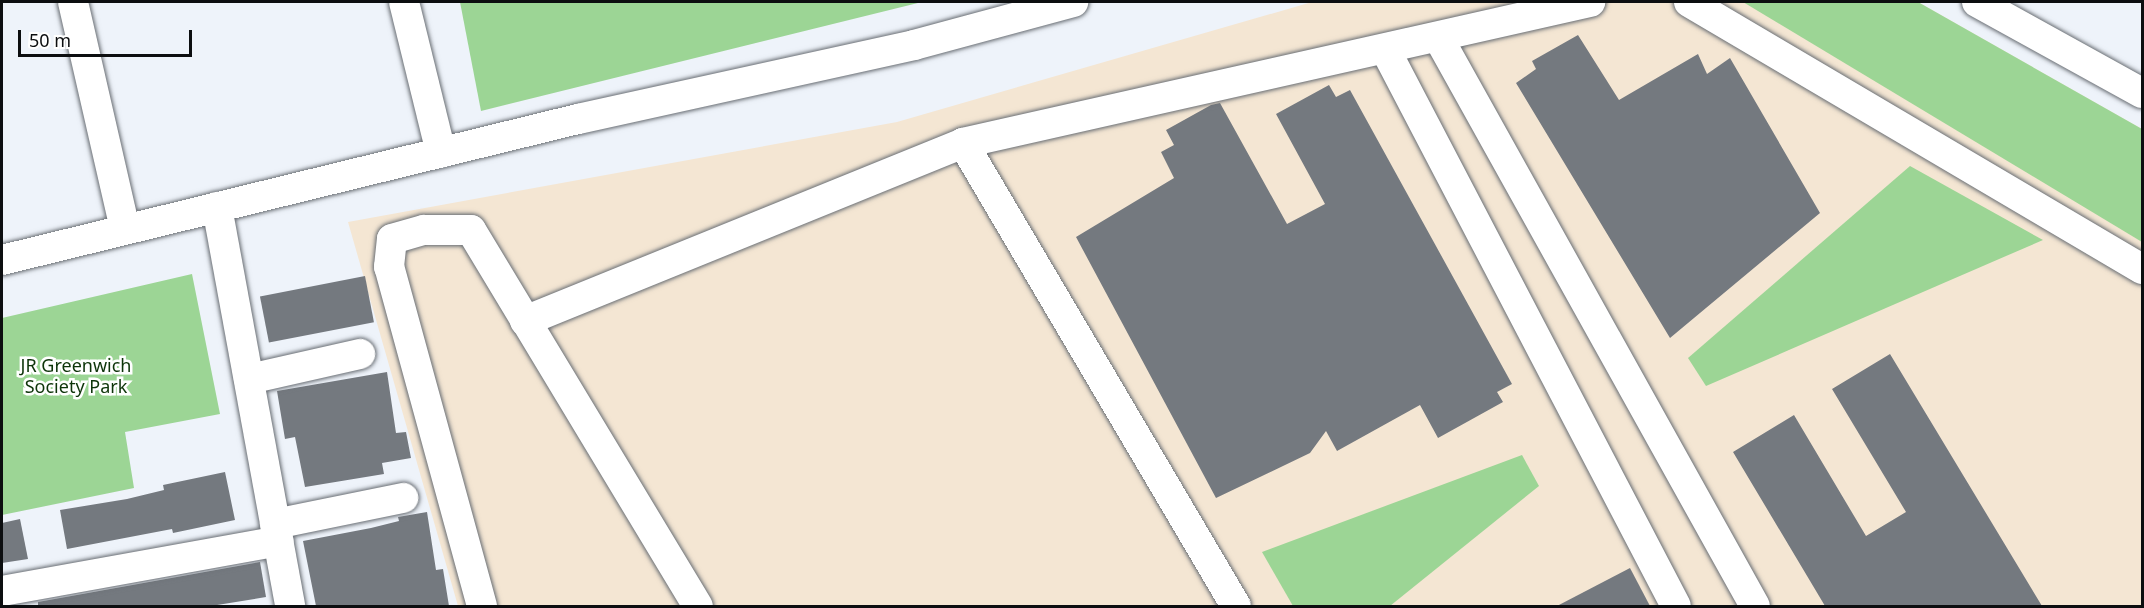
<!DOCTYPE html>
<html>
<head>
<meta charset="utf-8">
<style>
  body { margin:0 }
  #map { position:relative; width:2144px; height:608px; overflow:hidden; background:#eef3fa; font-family:"Noto Sans",sans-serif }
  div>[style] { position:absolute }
  .commercial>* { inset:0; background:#f4e6d3 }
  .green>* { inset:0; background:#9cd595 }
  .building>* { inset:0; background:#74797f; transform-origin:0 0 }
  .roads { filter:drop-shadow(0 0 2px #696e74) drop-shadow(0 0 2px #696e74) }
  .minor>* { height:30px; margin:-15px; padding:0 15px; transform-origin:15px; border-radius:15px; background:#fff }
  span { translate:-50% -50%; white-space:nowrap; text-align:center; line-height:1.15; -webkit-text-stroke:5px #fff; paint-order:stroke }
  .park-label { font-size:18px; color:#0d3409 }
  .frame { position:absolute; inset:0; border:3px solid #0c0e10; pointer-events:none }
  .scale { position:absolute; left:18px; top:30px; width:174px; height:27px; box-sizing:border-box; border:3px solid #0c0e10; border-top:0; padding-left:8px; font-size:18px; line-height:21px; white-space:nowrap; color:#0c0e10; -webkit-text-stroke:4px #fff; paint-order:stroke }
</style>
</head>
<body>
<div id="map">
  <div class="commercial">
    <i style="clip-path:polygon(1312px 2px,1918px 2px,2142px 129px,2142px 606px,458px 606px,348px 222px,897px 122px)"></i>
  </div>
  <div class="green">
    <i style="clip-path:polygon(460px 2px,922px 2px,481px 111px)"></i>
    <i style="clip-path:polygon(1743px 2px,1918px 2px,2142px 129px,2142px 242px)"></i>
    <i style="clip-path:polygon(1910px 166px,2043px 240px,1706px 386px,1688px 358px)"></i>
    <i style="clip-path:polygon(192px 274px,220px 414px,125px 432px,134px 488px,2px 515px,2px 318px)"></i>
    <i style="clip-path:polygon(1522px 455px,1539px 486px,1390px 606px,1293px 606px,1262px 552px)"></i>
  </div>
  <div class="building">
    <i style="clip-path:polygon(1578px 35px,1619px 100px,1698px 54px,1707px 74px,1730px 58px,1820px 213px,1670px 338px,1516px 83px,1536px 69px,1532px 61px)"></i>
    <i style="clip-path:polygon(1329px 85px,1336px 97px,1350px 90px,1512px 384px,1497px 392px,1503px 402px,1438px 438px,1420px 405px,1337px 451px,1326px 431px,1310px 453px,1216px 498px,1076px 237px,1174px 178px,1161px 152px,1174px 145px,1166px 130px,1211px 105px,1220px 103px,1287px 224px,1325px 204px,1276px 114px)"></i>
    <i style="left:365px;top:276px;width:47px;height:107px;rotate:79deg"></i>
    <i style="clip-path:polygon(1890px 354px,2042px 606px,1825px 606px,1733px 452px,1794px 415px,1866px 536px,1906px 512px,1832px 389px)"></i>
    <i style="clip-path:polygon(387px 372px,396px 433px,406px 432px,411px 458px,382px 463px,384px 474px,305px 487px,295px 437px,285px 439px,277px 391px)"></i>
    <i style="clip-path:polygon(225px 472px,235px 520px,173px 533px,172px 529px,67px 549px,60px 510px,127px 499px,164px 490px,163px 485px)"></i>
    <i style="clip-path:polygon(427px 512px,436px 570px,443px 569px,449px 606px,316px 606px,303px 541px,371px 528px,399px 521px,398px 517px)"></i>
    <i style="clip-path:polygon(20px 519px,28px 559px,2px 563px,2px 523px)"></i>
    <i style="clip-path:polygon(260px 562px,266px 597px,211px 606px,38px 606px,38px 602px)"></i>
    <i style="clip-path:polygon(1630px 568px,1650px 606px,1557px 606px)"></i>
  </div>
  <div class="roads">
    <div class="minor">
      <i style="left:73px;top:2px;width:233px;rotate:77.1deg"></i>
      <i style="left:404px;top:2px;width:155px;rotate:76.2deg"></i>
      <i style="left:1689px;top:2px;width:526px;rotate:30.52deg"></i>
      <i style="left:1977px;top:2px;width:188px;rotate:28.9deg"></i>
      <i style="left:1438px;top:37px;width:651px;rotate:60.88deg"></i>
      <i style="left:1385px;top:49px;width:628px;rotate:62.42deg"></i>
      <i style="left:963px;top:143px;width:537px;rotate:59.48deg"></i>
      <i style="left:217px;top:207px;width:406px;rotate:79.6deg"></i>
      <i style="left:2px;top:260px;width:593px;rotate:-13.76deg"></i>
      <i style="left:578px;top:119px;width:344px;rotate:-12.4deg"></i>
      <i style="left:914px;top:45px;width:165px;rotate:-15.1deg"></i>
      <i style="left:525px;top:321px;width:473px;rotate:-22.1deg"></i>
      <i style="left:963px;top:143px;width:643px;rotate:-12.67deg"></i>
      <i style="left:249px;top:379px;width:114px;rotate:-12.7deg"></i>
      <i style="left:275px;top:524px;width:131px;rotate:-11.5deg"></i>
      <i style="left:2px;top:591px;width:281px;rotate:-10.2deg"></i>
      <i style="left:482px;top:606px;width:352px;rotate:-105.3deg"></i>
      <i style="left:389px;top:267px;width:28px;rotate:-84deg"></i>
      <i style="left:392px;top:239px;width:33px;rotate:-16deg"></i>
      <i style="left:424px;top:230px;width:47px"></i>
      <i style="left:471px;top:230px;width:439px;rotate:58.9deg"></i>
    </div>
  </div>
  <div class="park-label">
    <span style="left:76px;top:376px">JR Greenwich<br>Society Park</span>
  </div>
  <div class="frame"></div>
  <div class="scale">50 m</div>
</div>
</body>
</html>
